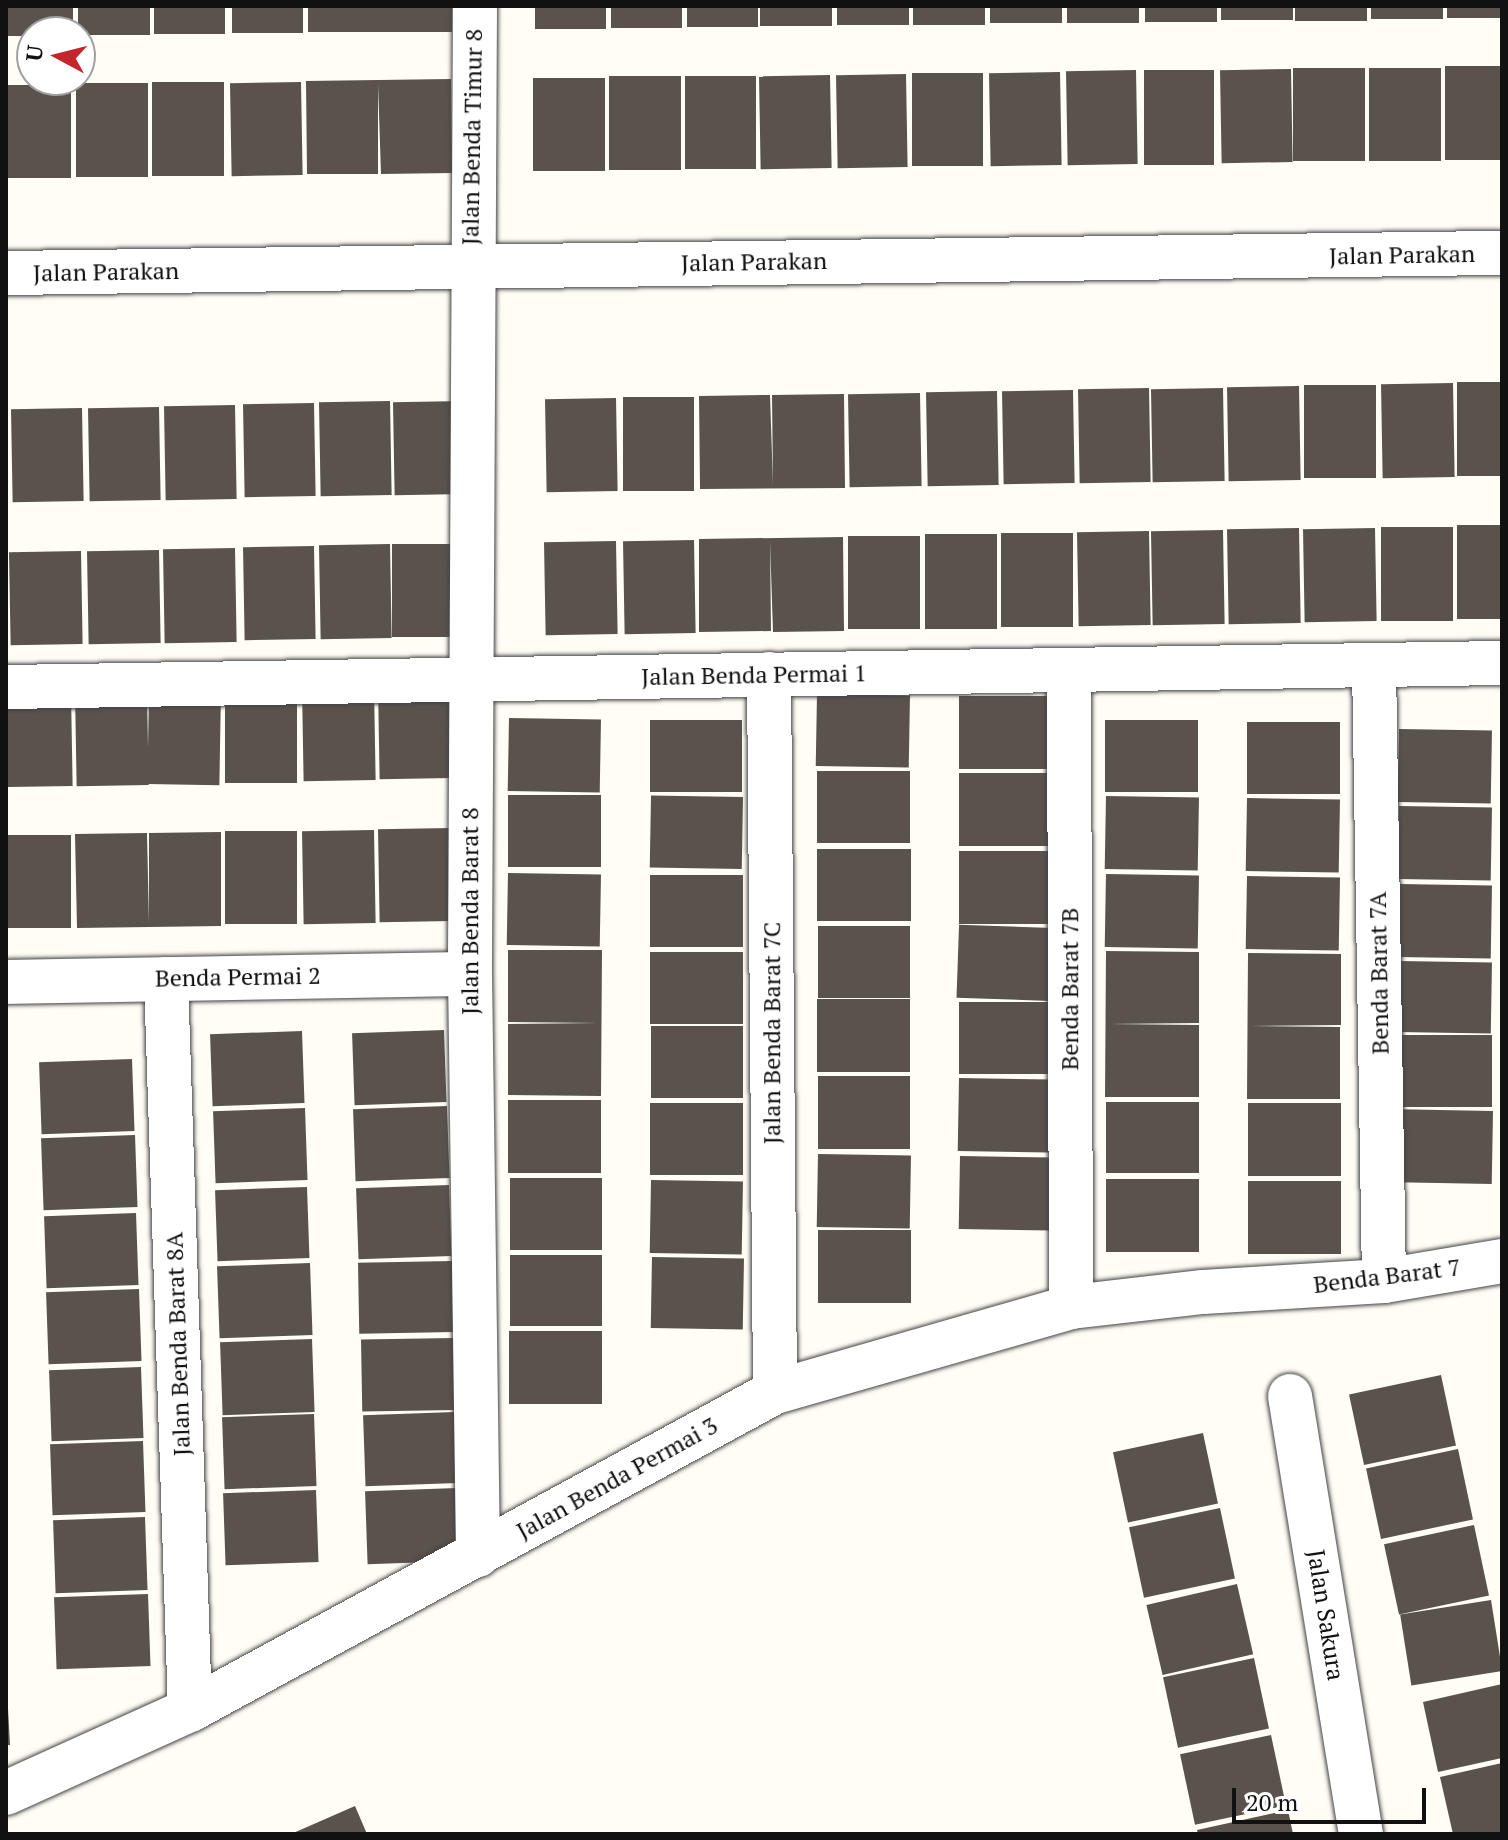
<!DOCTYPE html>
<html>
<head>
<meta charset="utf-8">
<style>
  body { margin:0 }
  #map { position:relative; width:1508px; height:1840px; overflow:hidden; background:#fffdf5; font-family:"PT Serif",serif }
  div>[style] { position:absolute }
  .building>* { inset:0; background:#5a524d; transform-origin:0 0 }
  .roads { filter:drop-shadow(0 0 2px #444) drop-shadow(0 0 2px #444) }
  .minor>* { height:44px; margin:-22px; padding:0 22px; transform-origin:22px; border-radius:22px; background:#fff }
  span { translate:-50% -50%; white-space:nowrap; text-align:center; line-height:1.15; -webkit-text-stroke:8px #fff; paint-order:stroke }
  .street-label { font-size:24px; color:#111 }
  .frame { position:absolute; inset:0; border:8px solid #111; pointer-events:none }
  .north { position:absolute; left:16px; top:16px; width:80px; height:80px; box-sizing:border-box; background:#fff; border:2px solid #a0a0a0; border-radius:50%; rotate:277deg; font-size:22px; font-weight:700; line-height:32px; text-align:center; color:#111 }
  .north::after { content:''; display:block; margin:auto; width:28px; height:36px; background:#c4262e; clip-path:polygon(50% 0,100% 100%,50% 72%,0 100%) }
  .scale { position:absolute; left:1232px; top:1788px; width:194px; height:36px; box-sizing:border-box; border:4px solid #111; border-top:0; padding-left:10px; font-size:24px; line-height:28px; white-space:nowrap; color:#111; -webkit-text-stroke:6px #fff; paint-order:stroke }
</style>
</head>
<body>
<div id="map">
  <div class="building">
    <i style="left:6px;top:6px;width:67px;height:30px"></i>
    <i style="left:78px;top:6px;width:72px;height:29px"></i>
    <i style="left:154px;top:6px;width:71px;height:28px"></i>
    <i style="left:232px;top:6px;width:71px;height:27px"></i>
    <i style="left:308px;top:6px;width:144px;height:26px"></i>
    <i style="left:535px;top:6px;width:71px;height:23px"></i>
    <i style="left:611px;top:6px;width:71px;height:22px"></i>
    <i style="left:687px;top:6px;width:71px;height:21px"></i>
    <i style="left:760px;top:6px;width:72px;height:20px"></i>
    <i style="left:837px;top:6px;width:72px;height:19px"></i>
    <i style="left:913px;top:6px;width:72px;height:19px"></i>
    <i style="left:990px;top:6px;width:72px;height:17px"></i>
    <i style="left:1067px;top:6px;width:72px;height:17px"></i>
    <i style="left:1145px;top:6px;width:72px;height:16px"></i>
    <i style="left:1221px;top:6px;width:72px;height:14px"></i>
    <i style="left:1295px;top:6px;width:72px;height:15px"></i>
    <i style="left:1371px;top:6px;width:72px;height:13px"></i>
    <i style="left:1447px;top:6px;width:55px;height:12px"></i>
    <i style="left:1502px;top:66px;width:94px;height:57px;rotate:90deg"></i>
    <i style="left:1365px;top:68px;width:93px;height:72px;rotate:90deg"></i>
    <i style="left:1441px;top:68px;width:93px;height:72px;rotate:90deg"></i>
    <i style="left:1291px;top:69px;width:93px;height:71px;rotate:89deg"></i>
    <i style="left:1136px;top:70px;width:94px;height:70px;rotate:89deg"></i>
    <i style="left:1144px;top:70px;width:70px;height:95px"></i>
    <i style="left:1060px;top:72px;width:93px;height:71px;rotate:89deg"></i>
    <i style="left:912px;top:73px;width:71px;height:93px"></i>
    <i style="left:906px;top:74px;width:93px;height:70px;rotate:89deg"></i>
    <i style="left:830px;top:75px;width:93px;height:71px;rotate:89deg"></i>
    <i style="left:681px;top:76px;width:94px;height:72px;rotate:90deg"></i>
    <i style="left:685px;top:76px;width:71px;height:93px"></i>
    <i style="left:605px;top:78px;width:93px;height:72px;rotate:90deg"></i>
    <i style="clip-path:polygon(451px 79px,452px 173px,381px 174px,378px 84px,378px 174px,307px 174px,306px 81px)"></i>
    <i style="left:224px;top:82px;width:94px;height:72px;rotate:90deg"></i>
    <i style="left:301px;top:82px;width:93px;height:71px;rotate:89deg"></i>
    <i style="left:148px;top:83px;width:94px;height:72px;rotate:90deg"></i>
    <i style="left:6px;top:85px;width:65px;height:93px"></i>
    <i style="left:1502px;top:382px;width:94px;height:45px;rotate:90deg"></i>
    <i style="left:1453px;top:383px;width:94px;height:72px;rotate:89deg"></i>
    <i style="left:1376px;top:385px;width:93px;height:72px;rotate:90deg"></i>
    <i style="left:1299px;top:386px;width:94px;height:72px;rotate:89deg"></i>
    <i style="left:1149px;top:388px;width:94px;height:71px;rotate:89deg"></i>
    <i style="left:1223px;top:388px;width:93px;height:72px;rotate:89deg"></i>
    <i style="left:1073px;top:390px;width:93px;height:71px;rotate:89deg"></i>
    <i style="left:997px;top:391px;width:94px;height:71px;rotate:89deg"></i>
    <i style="left:920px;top:393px;width:93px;height:72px;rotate:89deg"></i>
    <i style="clip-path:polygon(844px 394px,845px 488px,700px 489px,699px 396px,770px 395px,773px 485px,772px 395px)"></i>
    <i style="left:623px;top:397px;width:71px;height:94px"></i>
    <i style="left:616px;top:398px;width:93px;height:71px;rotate:89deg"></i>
    <i style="left:390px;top:401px;width:94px;height:71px;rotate:89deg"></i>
    <i style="left:464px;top:401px;width:93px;height:71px;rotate:89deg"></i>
    <i style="left:314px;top:403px;width:93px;height:71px;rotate:89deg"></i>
    <i style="left:235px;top:405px;width:94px;height:71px;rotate:89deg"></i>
    <i style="left:159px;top:407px;width:93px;height:71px;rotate:89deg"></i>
    <i style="left:82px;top:408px;width:93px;height:71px;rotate:89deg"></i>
    <i style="left:1502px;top:525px;width:94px;height:45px;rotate:90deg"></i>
    <i style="left:1381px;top:527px;width:72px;height:94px"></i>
    <i style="left:1299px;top:528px;width:95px;height:72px;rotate:89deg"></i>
    <i style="left:1375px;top:528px;width:93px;height:72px;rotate:89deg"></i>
    <i style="left:1223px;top:530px;width:94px;height:72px;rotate:89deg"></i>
    <i style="left:1149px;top:531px;width:94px;height:72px;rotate:89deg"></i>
    <i style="left:1001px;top:533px;width:72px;height:94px"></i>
    <i style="left:925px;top:534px;width:72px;height:95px"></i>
    <i style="left:920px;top:536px;width:93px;height:72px;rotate:90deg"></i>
    <i style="clip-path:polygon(843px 537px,844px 631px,773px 632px,770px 541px,771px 631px,699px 632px,699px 539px)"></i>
    <i style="left:694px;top:540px;width:93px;height:71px;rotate:89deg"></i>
    <i style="left:616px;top:541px;width:93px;height:72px;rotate:89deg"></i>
    <i style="left:390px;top:544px;width:94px;height:71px;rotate:89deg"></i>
    <i style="left:464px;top:544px;width:93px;height:72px;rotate:90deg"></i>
    <i style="left:314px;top:546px;width:93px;height:71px;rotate:89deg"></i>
    <i style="left:235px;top:548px;width:94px;height:72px;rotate:89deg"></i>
    <i style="left:159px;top:550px;width:93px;height:72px;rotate:89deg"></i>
    <i style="left:81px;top:551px;width:93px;height:72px;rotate:89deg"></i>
    <i style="left:450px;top:685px;width:93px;height:72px;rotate:89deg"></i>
    <i style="left:374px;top:687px;width:93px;height:72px;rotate:89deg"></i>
    <i style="left:225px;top:689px;width:72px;height:94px"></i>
    <i style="left:149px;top:690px;width:72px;height:94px;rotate:1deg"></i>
    <i style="left:147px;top:691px;width:94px;height:72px;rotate:89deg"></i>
    <i style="left:71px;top:693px;width:93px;height:65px;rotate:89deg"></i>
    <i style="left:817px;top:694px;width:93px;height:72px;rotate:1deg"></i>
    <i style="left:1052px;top:696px;width:73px;height:93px;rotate:90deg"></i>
    <i style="left:509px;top:718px;width:92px;height:73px;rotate:1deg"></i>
    <i style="left:742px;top:720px;width:72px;height:92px;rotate:90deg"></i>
    <i style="left:1105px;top:720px;width:93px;height:72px"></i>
    <i style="left:1247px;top:722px;width:93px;height:72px"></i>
    <i style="left:1399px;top:729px;width:93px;height:73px;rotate:1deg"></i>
    <i style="left:817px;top:771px;width:93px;height:72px"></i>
    <i style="left:1052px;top:773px;width:73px;height:93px;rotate:90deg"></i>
    <i style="left:508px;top:795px;width:93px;height:72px"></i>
    <i style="left:1106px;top:796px;width:93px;height:73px;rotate:1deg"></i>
    <i style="left:743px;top:797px;width:72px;height:92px;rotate:91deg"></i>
    <i style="left:1247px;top:798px;width:93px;height:73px;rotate:1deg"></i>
    <i style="left:1399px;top:806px;width:93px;height:73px;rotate:1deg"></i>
    <i style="left:450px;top:828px;width:93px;height:72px;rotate:89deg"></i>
    <i style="left:374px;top:830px;width:93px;height:72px;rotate:89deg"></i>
    <i style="left:297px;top:831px;width:93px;height:72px;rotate:90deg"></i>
    <i style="clip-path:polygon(221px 832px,221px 926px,77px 928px,75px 834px,147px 833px,149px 923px,149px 833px)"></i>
    <i style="left:71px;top:835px;width:93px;height:65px;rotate:90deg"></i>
    <i style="left:817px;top:849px;width:94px;height:72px"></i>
    <i style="left:1051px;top:851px;width:73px;height:92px;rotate:90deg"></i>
    <i style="left:508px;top:873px;width:93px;height:72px;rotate:1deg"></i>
    <i style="left:1106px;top:874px;width:93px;height:73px;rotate:1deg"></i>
    <i style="left:650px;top:875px;width:93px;height:72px"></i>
    <i style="left:1247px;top:876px;width:93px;height:73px;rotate:1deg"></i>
    <i style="left:1399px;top:884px;width:93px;height:73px;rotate:1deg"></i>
    <i style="left:818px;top:926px;width:92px;height:72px"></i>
    <i style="left:1053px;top:928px;width:73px;height:94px;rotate:92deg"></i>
    <i style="clip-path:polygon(508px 950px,602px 950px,601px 1096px,508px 1095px,508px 1024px,598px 1023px,508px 1022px)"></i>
    <i style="clip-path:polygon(1106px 951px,1199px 952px,1199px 1023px,1109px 1024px,1199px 1025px,1199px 1097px,1105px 1097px)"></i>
    <i style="left:650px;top:952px;width:93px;height:72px"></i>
    <i style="clip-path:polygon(1248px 953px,1341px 954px,1341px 1025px,1250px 1026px,1340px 1027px,1340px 1099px,1247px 1099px)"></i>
    <i style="left:1399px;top:961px;width:93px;height:71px;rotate:1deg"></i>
    <i style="left:910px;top:999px;width:73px;height:93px;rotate:90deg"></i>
    <i style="left:959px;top:1002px;width:93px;height:72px"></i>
    <i style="left:651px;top:1026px;width:92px;height:72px"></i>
    <i style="left:444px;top:1030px;width:72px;height:92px;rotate:88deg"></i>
    <i style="left:302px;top:1031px;width:72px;height:92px;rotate:88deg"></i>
    <i style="left:1399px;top:1035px;width:93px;height:72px"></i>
    <i style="left:132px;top:1059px;width:72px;height:93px;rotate:88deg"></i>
    <i style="left:818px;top:1076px;width:92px;height:73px"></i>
    <i style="left:959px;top:1078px;width:92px;height:73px;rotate:1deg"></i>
    <i style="left:601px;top:1100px;width:73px;height:93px;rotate:90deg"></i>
    <i style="left:1106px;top:1102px;width:93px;height:71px"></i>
    <i style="left:650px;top:1103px;width:93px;height:72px"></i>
    <i style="left:1341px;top:1103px;width:73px;height:93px;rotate:90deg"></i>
    <i style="left:447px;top:1106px;width:72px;height:94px;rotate:88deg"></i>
    <i style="left:305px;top:1108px;width:72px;height:92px;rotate:88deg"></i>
    <i style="left:1493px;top:1111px;width:73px;height:94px;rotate:91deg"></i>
    <i style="left:135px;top:1135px;width:72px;height:94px;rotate:88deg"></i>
    <i style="left:818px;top:1154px;width:93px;height:73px;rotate:1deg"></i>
    <i style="left:960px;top:1156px;width:93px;height:73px;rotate:1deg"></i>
    <i style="left:510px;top:1178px;width:92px;height:72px"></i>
    <i style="left:1199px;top:1179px;width:73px;height:93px;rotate:90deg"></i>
    <i style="left:651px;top:1180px;width:92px;height:73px;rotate:1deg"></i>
    <i style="left:1341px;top:1181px;width:73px;height:93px;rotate:90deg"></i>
    <i style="left:449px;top:1185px;width:71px;height:93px;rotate:88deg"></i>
    <i style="left:307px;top:1187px;width:71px;height:92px;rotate:88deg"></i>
    <i style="left:136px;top:1213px;width:72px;height:92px;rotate:88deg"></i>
    <i style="left:911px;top:1230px;width:73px;height:93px;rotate:90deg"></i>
    <i style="left:510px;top:1255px;width:92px;height:71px"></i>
    <i style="left:652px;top:1257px;width:92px;height:71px;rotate:1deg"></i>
    <i style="left:452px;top:1261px;width:71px;height:94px;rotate:89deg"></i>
    <i style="left:310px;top:1263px;width:72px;height:93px;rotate:88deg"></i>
    <i style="left:139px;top:1289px;width:72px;height:93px;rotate:88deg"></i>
    <i style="left:602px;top:1331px;width:73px;height:93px;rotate:90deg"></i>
    <i style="left:454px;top:1338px;width:72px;height:93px;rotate:89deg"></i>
    <i style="left:312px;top:1339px;width:73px;height:92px;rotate:88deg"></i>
    <i style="left:141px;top:1367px;width:71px;height:92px;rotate:88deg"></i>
    <i style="left:1441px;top:1375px;width:72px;height:94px;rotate:78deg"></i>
    <i style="left:455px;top:1412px;width:71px;height:92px;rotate:88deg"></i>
    <i style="left:314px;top:1414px;width:72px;height:92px;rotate:88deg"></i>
    <i style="left:1203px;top:1433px;width:72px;height:92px;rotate:78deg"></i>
    <i style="left:143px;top:1441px;width:71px;height:93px;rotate:88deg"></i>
    <i style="left:1458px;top:1449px;width:72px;height:94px;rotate:78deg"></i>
    <i style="left:457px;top:1488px;width:73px;height:92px;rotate:88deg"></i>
    <i style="left:316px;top:1490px;width:72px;height:93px;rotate:88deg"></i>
    <i style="left:1220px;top:1508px;width:72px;height:93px;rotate:78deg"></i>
    <i style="left:145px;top:1517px;width:73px;height:92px;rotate:88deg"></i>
    <i style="left:1474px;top:1525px;width:72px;height:92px;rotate:78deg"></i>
    <i style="left:1237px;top:1584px;width:72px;height:93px;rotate:77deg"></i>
    <i style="left:148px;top:1594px;width:72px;height:94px;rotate:88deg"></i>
    <i style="left:1491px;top:1600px;width:72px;height:92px;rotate:81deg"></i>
    <i style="left:1254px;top:1658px;width:72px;height:93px;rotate:78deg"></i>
    <i style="clip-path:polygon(6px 1673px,10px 1745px,6px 1745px)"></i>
    <i style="clip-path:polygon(1502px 1684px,1502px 1758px,1438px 1772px,1423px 1702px)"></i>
    <i style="left:1271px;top:1735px;width:72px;height:93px;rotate:78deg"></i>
    <i style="clip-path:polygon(1502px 1763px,1502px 1834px,1453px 1834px,1440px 1777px)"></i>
    <i style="clip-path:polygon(355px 1806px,367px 1834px,291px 1834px)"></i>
    <i style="clip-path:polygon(1288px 1810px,1293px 1834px,1198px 1834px,1197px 1830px)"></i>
  </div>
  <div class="roads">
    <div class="minor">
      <i style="left:475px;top:6px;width:968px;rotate:90.3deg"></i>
      <i style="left:470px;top:974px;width:581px;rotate:89.21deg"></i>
      <i style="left:6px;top:273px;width:1496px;rotate:-0.77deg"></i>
      <i style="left:1374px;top:665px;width:616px;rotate:89.07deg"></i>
      <i style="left:1069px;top:670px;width:637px;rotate:89.82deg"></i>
      <i style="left:769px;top:674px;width:718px;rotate:89.52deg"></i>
      <i style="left:6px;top:687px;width:1496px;rotate:-0.92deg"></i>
      <i style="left:166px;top:979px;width:731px;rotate:88.12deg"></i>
      <i style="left:6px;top:982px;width:464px;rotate:-1deg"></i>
      <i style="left:1290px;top:1396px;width:444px;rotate:80.8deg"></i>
      <i style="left:6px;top:1793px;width:202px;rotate:-24.3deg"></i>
      <i style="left:190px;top:1710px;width:666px;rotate:-28.53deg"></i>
      <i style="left:775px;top:1392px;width:308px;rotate:-16deg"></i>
      <i style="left:1071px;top:1307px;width:133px;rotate:-6.5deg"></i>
      <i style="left:1203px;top:1292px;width:181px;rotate:-3.5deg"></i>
      <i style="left:1384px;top:1281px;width:120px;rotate:-9.6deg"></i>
    </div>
  </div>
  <div class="street-label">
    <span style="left:472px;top:137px;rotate:-89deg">Jalan Benda Timur 8</span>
    <span style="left:1402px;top:255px;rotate:-1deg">Jalan Parakan</span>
    <span style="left:754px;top:262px;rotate:-1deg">Jalan Parakan</span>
    <span style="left:106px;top:272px;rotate:-1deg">Jalan Parakan</span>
    <span style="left:754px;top:675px;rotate:-1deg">Jalan Benda Permai 1</span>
    <span style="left:470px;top:911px;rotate:-90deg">Jalan Benda Barat 8</span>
    <span style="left:1379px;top:973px;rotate:-91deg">Benda Barat 7A</span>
    <span style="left:238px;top:977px;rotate:-1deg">Benda Permai 2</span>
    <span style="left:1070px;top:989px;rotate:-90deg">Benda Barat 7B</span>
    <span style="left:772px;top:1033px;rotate:-90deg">Jalan Benda Barat 7C</span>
    <span style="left:1387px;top:1276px;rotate:-7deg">Benda Barat 7</span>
    <span style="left:178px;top:1344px;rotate:-92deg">Jalan Benda Barat 8A</span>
    <span style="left:617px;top:1478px;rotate:-29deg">Jalan Benda Permai 3</span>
    <span style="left:1326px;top:1615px;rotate:81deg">Jalan Sakura</span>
  </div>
  <div class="frame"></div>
  <div class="north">U</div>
  <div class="scale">20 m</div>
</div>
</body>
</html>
